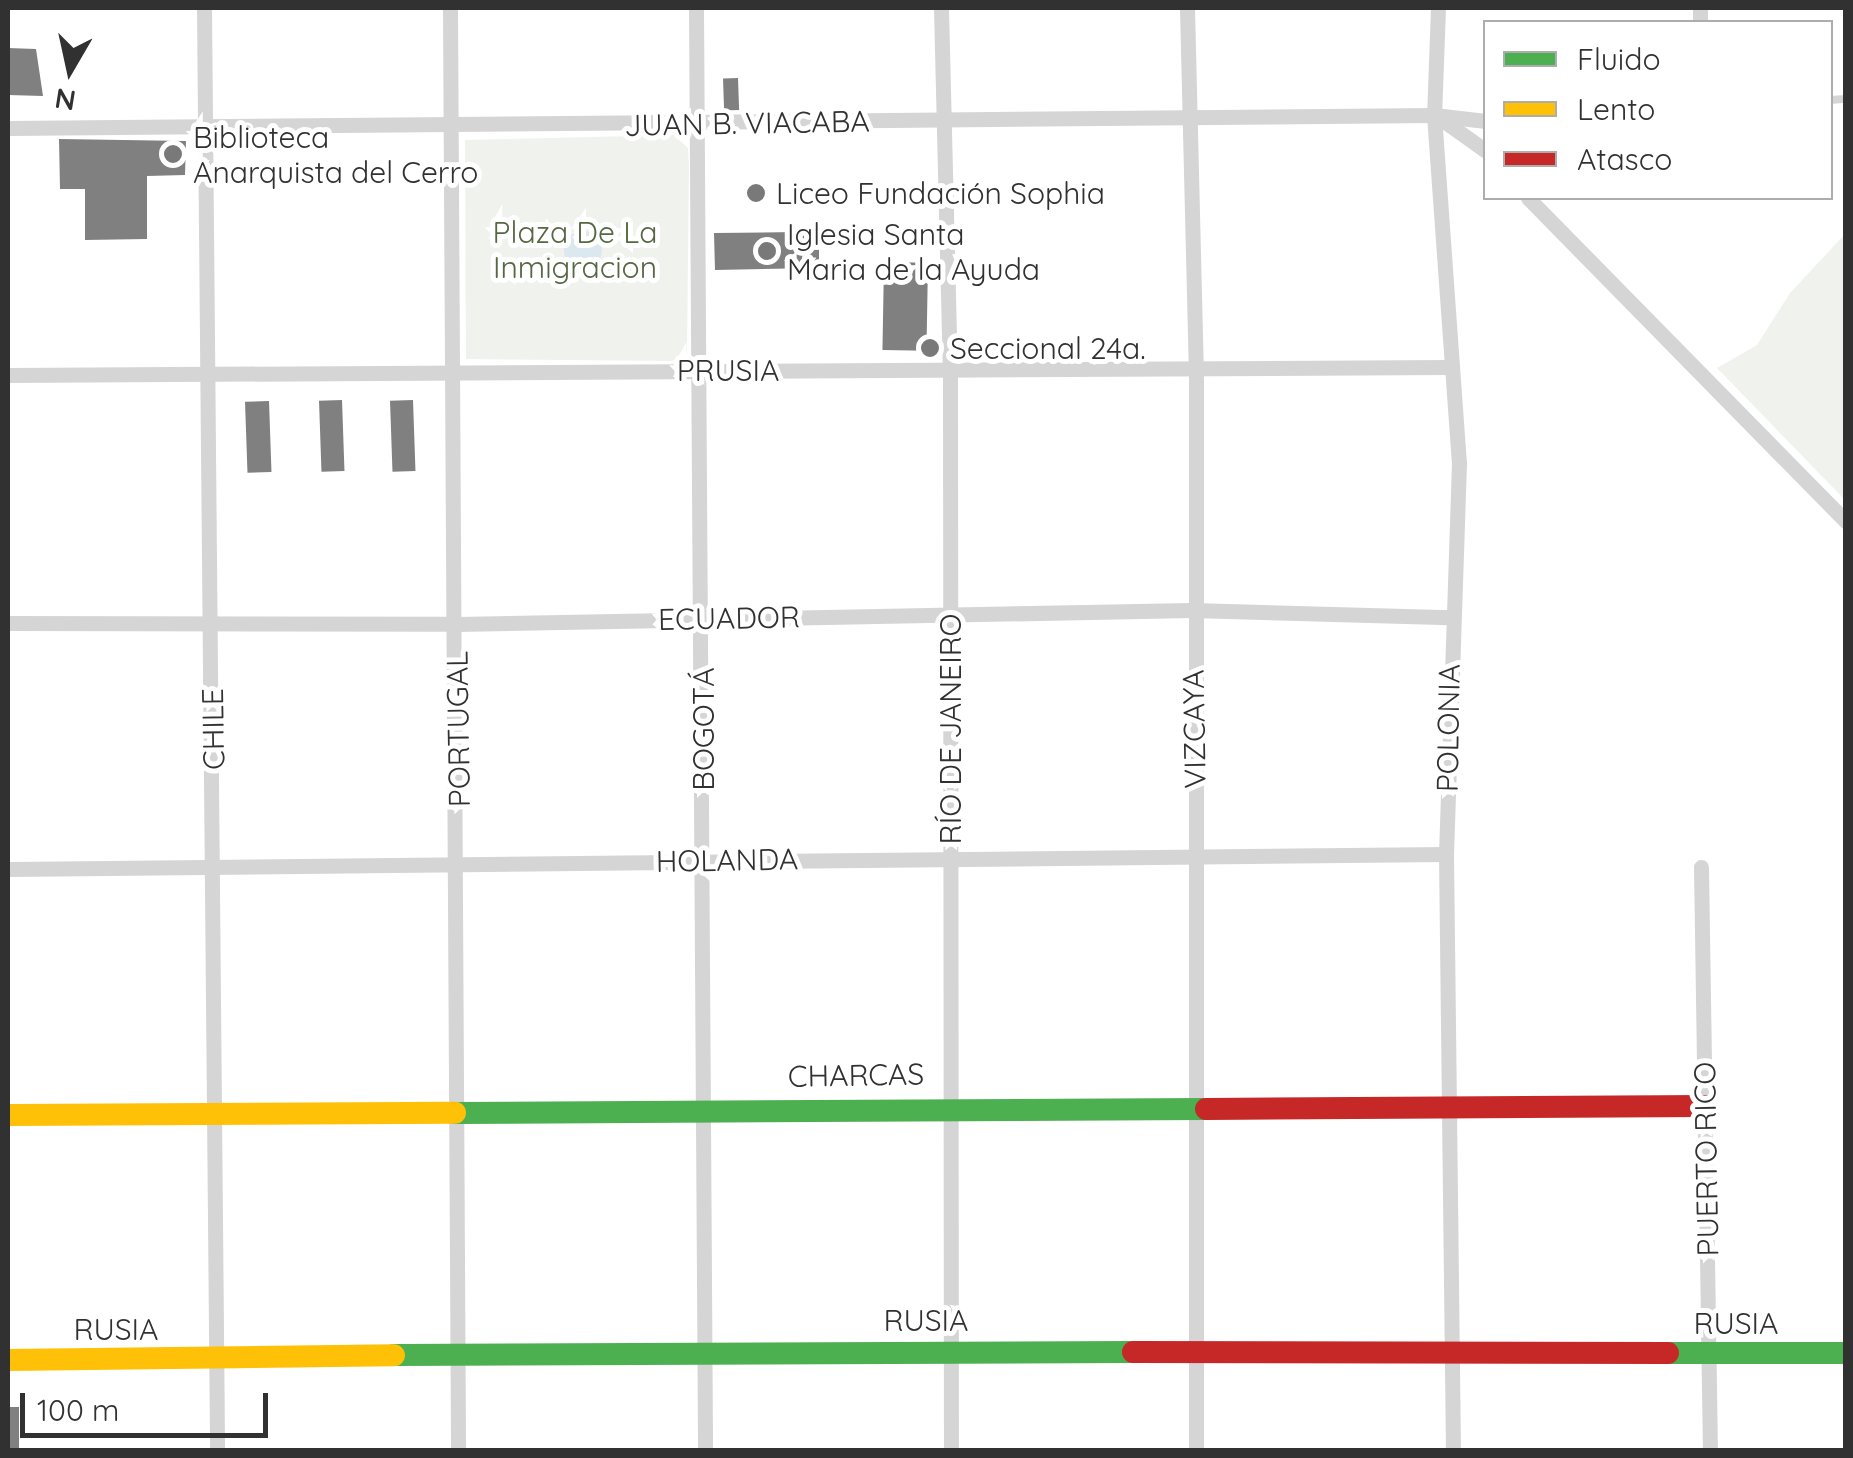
<!DOCTYPE html>
<html>
<head>
<meta charset="utf-8">
<style>
  body { margin:0 }
  #map { position:relative; width:1853px; height:1458px; overflow:hidden; background:#fff; font-family:Quicksand,sans-serif }
  div>[style] { position:absolute }
  .green>* { inset:0; background:#f0f3ed }
  .water>* { inset:0; background:#dbe8ee }
  .round { border-radius:50% }
  .building>* { inset:0; background:#808080; transform-origin:0 0 }
  .lane>* { height:8px; margin:-4px; padding:0 4px; transform-origin:4px; border-radius:4px; background:#d5d5d5 }
  .street>* { height:15px; margin:-7.5px; padding:0 7.5px; transform-origin:7.5px; border-radius:7.5px; background:#d5d5d5 }
  .fast>* { height:22px; margin:-11px; padding:0 11px; transform-origin:11px; border-radius:11px; background:#4caf50 }
  .slow>* { height:22px; margin:-11px; padding:0 11px; transform-origin:11px; border-radius:11px; background:#ffc107 }
  .jam>* { height:22px; margin:-11px; padding:0 11px; transform-origin:11px; border-radius:11px; background:#c62828 }
  .dots>* { width:28px; height:28px; translate:-50% -50%; box-sizing:border-box; border:5px solid #fff; border-radius:50% }
  span { translate:-50% -50%; white-space:nowrap; text-align:center; line-height:1.15; -webkit-text-stroke:10px #fff; paint-order:stroke }
  .street-label { font-size:30px; color:#313131 }
  .poi-label { font-size:30px; color:#313131 }
  .left { translate:0 -50%; text-align:left }
  .park-label { font-size:30px; color:#566843 }
  .frame { position:absolute; inset:0; border:10px solid #313131; pointer-events:none }
  .legend { position:absolute; left:1483px; top:20px; width:350px; height:180px; box-sizing:border-box; background:#fff; border:2px solid #adadad; margin:0; padding:12px 18px; list-style:none; font-size:30px; color:#313131 }
  .legend li { display:flex; align-items:center; gap:20px; height:50px }
  .legend b { width:50px; border:2px solid #adadad }
  .north { position:absolute; left:20px; top:20px; width:100px; height:100px; -webkit-text-stroke:8px #fff; paint-order:stroke; rotate:189deg; font-size:28px; font-weight:700; line-height:40px; text-align:center; color:#313131 }
  .north::after { content:''; display:block; margin:auto; width:35px; height:45px; background:#313131; clip-path:polygon(50% 0,100% 100%,50% 72%,0 100%) }
  .scale { position:absolute; left:20px; top:1393px; width:248px; height:45px; box-sizing:border-box; border:5px solid #313131; border-top:0; padding-left:12px; font-size:30px; line-height:35px; white-space:nowrap; color:#313131; -webkit-text-stroke:8px #fff; paint-order:stroke }
</style>
</head>
<body>
<div id="map">
  <div class="green">
    <i style="clip-path:polygon(674px 135px,688px 148px,689px 166px,687px 354px,672px 361px,466px 359px,465px 140px)"></i>
    <i style="clip-path:polygon(1845px 234px,1845px 500px,1717px 368px,1757px 345px,1790px 293px)"></i>
  </div>
  <div class="water">
    <i class="round" style="left:564px;top:231px;width:38px;height:38px"></i>
  </div>
  <div class="building">
    <i style="clip-path:polygon(8px 48px,36px 49px,43px 96px,8px 95px)"></i>
    <i style="left:738px;top:78px;width:32px;height:15px;rotate:88deg"></i>
    <i style="clip-path:polygon(59px 139px,186px 141px,185px 175px,147px 176px,147px 239px,85px 240px,85px 189px,60px 189px)"></i>
    <i style="clip-path:polygon(798px 232px,819px 232px,819px 268px,715px 270px,714px 233px)"></i>
    <i style="left:884px;top:262px;width:44px;height:88px;rotate:1deg"></i>
    <i style="left:342px;top:400px;width:71px;height:23px;rotate:88deg"></i>
    <i style="left:413px;top:400px;width:71px;height:23px;rotate:88deg"></i>
    <i style="left:269px;top:401px;width:71px;height:24px;rotate:88deg"></i>
    <i style="left:8px;top:1407px;width:11px;height:43px"></i>
  </div>
  <div class="lane">
    <i style="left:1830px;top:100px;width:16px;rotate:-4deg"></i>
  </div>
  <div class="street">
    <i style="left:204px;top:8px;width:1442px;rotate:89.48deg"></i>
    <i style="left:450px;top:8px;width:1442px;rotate:89.68deg"></i>
    <i style="left:696px;top:8px;width:1442px;rotate:89.64deg"></i>
    <i style="left:941px;top:8px;width:362px;rotate:88.6deg"></i>
    <i style="left:950px;top:370px;width:1080px;rotate:89.95deg"></i>
    <i style="left:1187px;top:8px;width:366px;rotate:88.6deg"></i>
    <i style="left:1196px;top:374px;width:1076px;rotate:90deg"></i>
    <i style="left:1438px;top:8px;width:107px;rotate:92.1deg"></i>
    <i style="left:1434px;top:115px;width:349px;rotate:85.9deg"></i>
    <i style="left:1459px;top:463px;width:391px;rotate:91.9deg"></i>
    <i style="left:1446px;top:854px;width:596px;rotate:89.33deg"></i>
    <i style="left:1700px;top:22px;width:14px;rotate:-90deg"></i>
    <i style="left:1441px;top:119px;width:55px;rotate:35.4deg"></i>
    <i style="left:8px;top:128px;width:1426px;rotate:-0.52deg"></i>
    <i style="left:1434px;top:115px;width:52px;rotate:6.6deg"></i>
    <i style="left:1528px;top:198px;width:454px;rotate:45.5deg"></i>
    <i style="left:8px;top:375px;width:1441px;rotate:-0.32deg"></i>
    <i style="left:8px;top:623px;width:449px;rotate:0.1deg"></i>
    <i style="left:457px;top:624px;width:735px;rotate:-1.09deg"></i>
    <i style="left:1192px;top:610px;width:258px;rotate:1.6deg"></i>
    <i style="left:1701px;top:867px;width:583px;rotate:89.12deg"></i>
    <i style="left:8px;top:869px;width:1438px;rotate:-0.6deg"></i>
  </div>
  <div class="fast">
    <i style="left:455px;top:1113px;width:751px;rotate:-0.31deg"></i>
    <i style="left:1668px;top:1353px;width:178px"></i>
    <i style="left:394px;top:1355px;width:739px;rotate:-0.23deg"></i>
  </div>
  <div class="slow">
    <i style="left:8px;top:1115px;width:447px;rotate:-0.3deg"></i>
    <i style="left:8px;top:1360px;width:386px;rotate:-0.7deg"></i>
  </div>
  <div class="jam">
    <i style="left:1206px;top:1109px;width:500px;rotate:-0.34deg"></i>
    <i style="left:1133px;top:1352px;width:535px;rotate:0.11deg"></i>
  </div>
  <div class="dots">
    <i style="left:173px;top:154px;background:#797979"></i>
    <i style="left:756px;top:193px;background:#797979"></i>
    <i style="left:767px;top:251px;background:#797979"></i>
    <i style="left:930px;top:348px;background:#797979"></i>
  </div>
  <div class="street-label">
    <span style="left:747px;top:123px;rotate:-1deg">JUAN B. VIACABA</span>
    <span style="left:728px;top:370px">PRUSIA</span>
    <span style="left:729px;top:618px;rotate:-1deg">ECUADOR</span>
    <span style="left:1448px;top:728px;rotate:-89deg">POLONIA</span>
    <span style="left:213px;top:729px;rotate:-91deg">CHILE</span>
    <span style="left:458px;top:729px;rotate:-91deg">PORTUGAL</span>
    <span style="left:703px;top:729px;rotate:-90deg">BOGOTÁ</span>
    <span style="left:950px;top:729px;rotate:-90deg">RÍO DE JANEIRO</span>
    <span style="left:1194px;top:729px;rotate:-91deg">VIZCAYA</span>
    <span style="left:727px;top:860px;rotate:-1deg">HOLANDA</span>
    <span style="left:856px;top:1075px;rotate:-1deg">CHARCAS</span>
    <span style="left:1706px;top:1159px;rotate:-91deg">PUERTO RICO</span>
    <span style="left:926px;top:1320px">RUSIA</span>
    <span style="left:1736px;top:1323px">RUSIA</span>
    <span style="left:116px;top:1329px">RUSIA</span>
  </div>
  <div class="poi-label">
    <span class="left" style="left:193px;top:154px">Biblioteca<br>Anarquista del Cerro</span>
    <span class="left" style="left:776px;top:193px">Liceo Fundación Sophia</span>
    <span class="left" style="left:787px;top:251px">Iglesia Santa<br>Maria de la Ayuda</span>
    <span class="left" style="left:950px;top:348px">Seccional 24a.</span>
  </div>
  <div class="park-label">
    <span style="left:575px;top:249px">Plaza De La<br>Inmigracion</span>
  </div>
  <div class="frame"></div>
  <ul class="legend">
  <li><b style="height:12px;background:#4caf50"></b>Fluido</li>
  <li><b style="height:12px;background:#ffc107"></b>Lento</li>
  <li><b style="height:12px;background:#c62828"></b>Atasco</li>
  </ul>
  <div class="north">N</div>
  <div class="scale">100 m</div>
</div>
</body>
</html>
